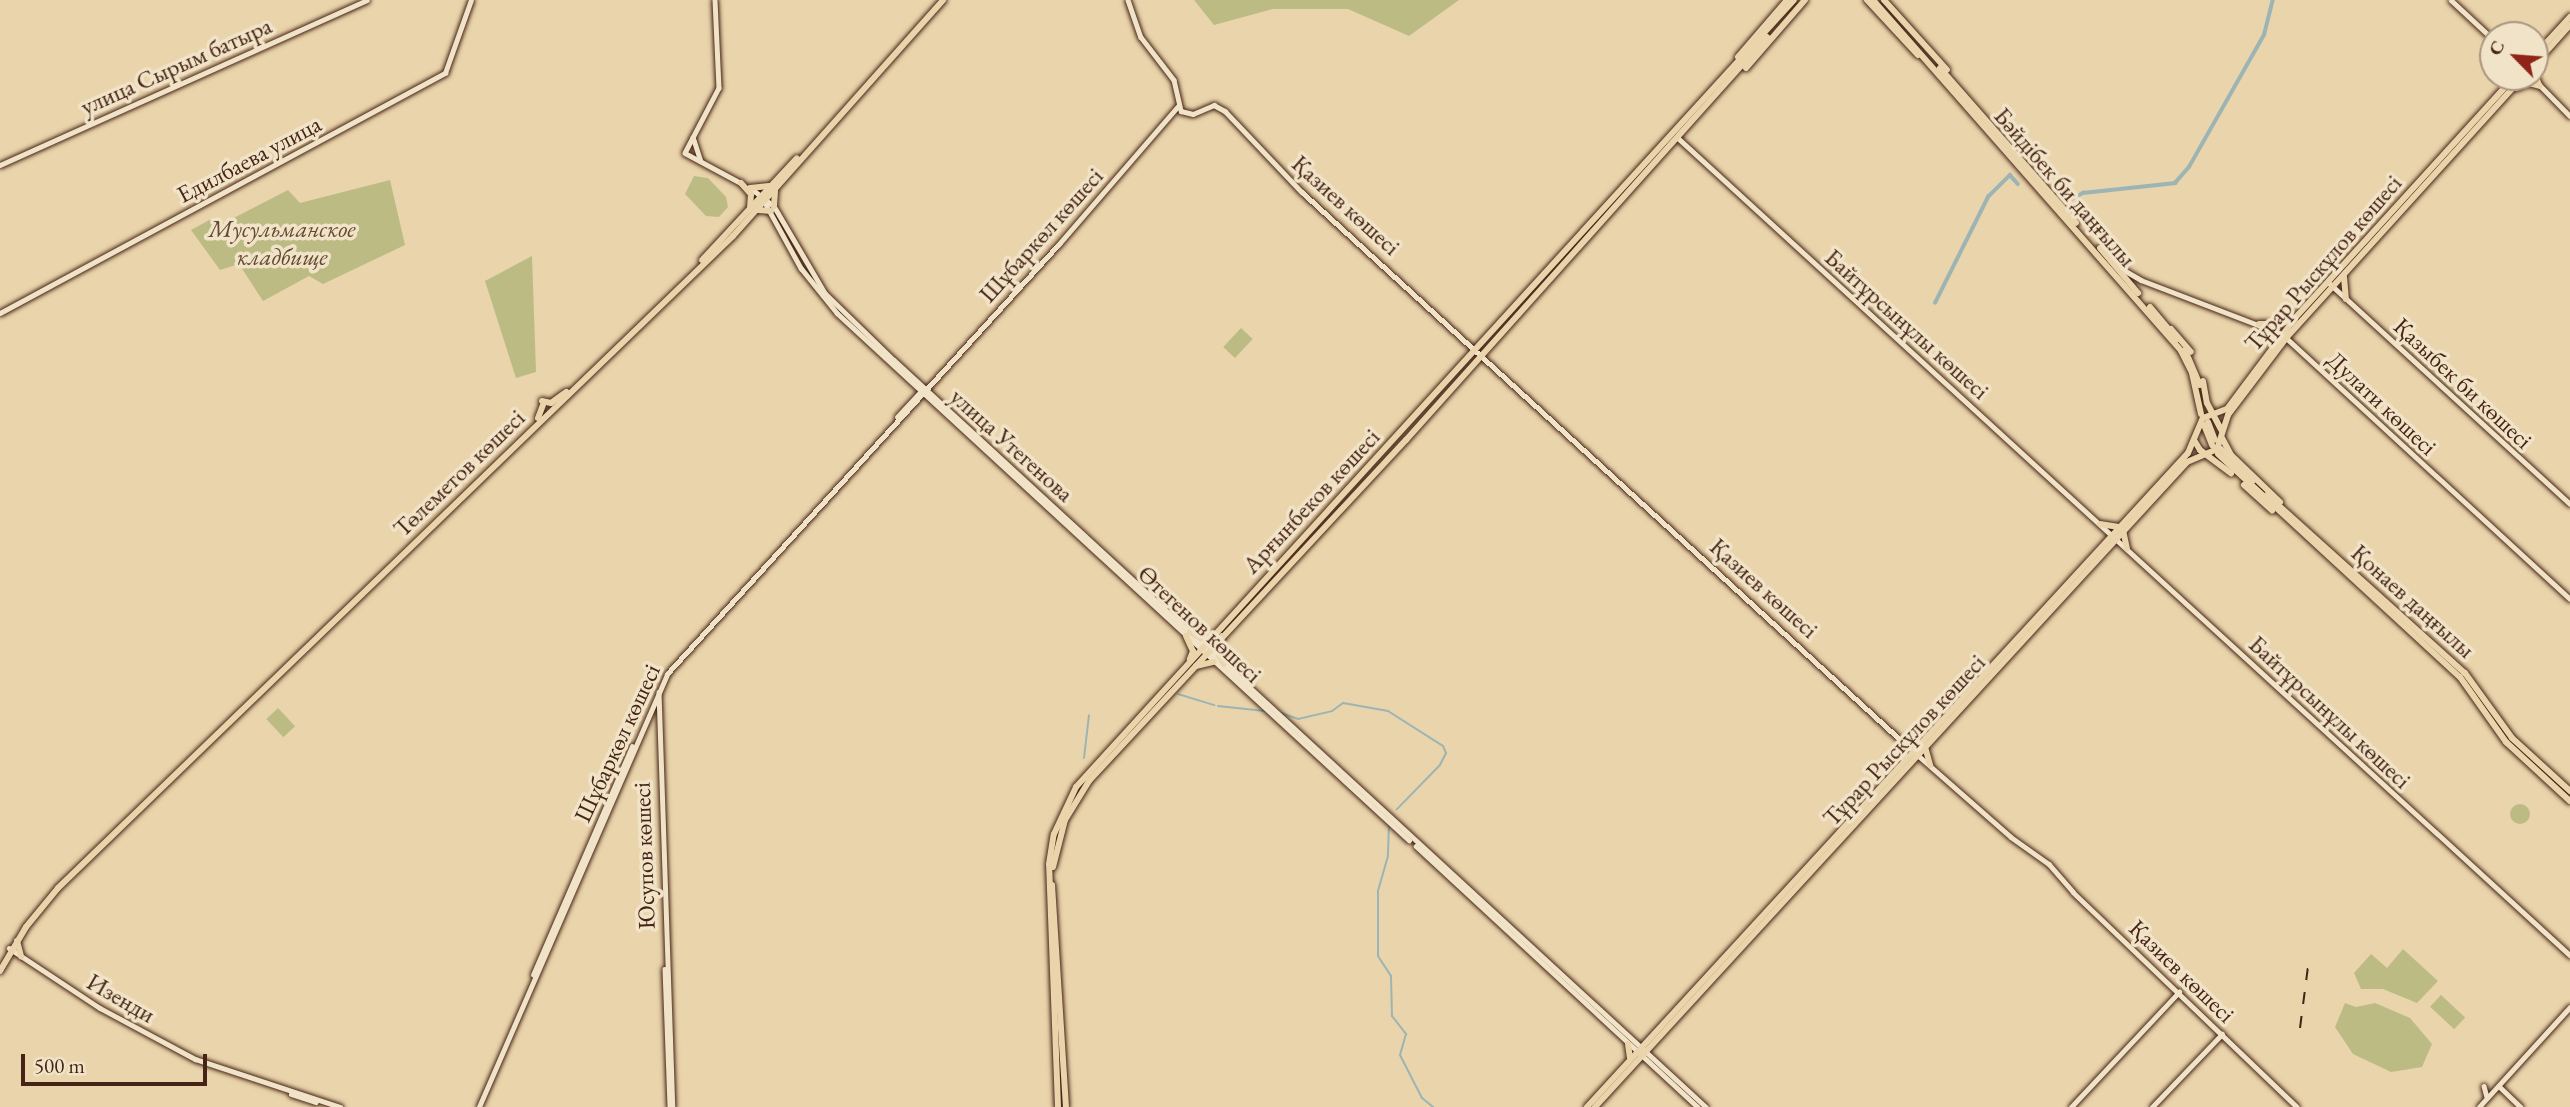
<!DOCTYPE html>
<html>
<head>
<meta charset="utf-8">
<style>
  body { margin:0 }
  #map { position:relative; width:2570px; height:1107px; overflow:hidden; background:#e9d4ab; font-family:"EB Garamond",serif }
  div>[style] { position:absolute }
  .green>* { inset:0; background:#bdbb84; transform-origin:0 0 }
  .round { border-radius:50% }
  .stream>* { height:2px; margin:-1px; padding:0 1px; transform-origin:1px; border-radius:1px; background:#9cb5b4 }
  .canal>* { height:3.5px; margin:-1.75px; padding:0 1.75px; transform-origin:1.75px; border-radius:1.75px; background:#9cb5b4 }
  .roads { filter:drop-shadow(0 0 2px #452315) drop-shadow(0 0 2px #452315) }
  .secondary>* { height:4.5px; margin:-2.25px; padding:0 2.25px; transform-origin:2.25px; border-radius:2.25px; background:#f1e3c8 }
  .primary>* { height:6px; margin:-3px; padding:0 3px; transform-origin:3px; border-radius:3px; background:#e9d4ab }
  .rail>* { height:2px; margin-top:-1px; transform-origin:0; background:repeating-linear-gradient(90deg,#452315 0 12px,transparent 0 24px) }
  span { translate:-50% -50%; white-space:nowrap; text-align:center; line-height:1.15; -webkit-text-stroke:7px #f1e3c8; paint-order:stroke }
  .street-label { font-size:24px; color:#452315 }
  .park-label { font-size:24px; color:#634931; font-style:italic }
  .north { position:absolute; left:2479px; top:21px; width:70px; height:70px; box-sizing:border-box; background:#f1e3c8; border:2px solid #ac9680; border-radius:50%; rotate:295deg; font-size:19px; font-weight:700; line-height:28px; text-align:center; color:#452315 }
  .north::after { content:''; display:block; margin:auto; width:24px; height:32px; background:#8f2418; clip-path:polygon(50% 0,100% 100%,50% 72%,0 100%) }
  .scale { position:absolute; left:21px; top:1054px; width:186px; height:32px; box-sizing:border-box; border:4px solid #452315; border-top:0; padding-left:9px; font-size:21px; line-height:24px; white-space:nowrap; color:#452315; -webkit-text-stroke:5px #f1e3c8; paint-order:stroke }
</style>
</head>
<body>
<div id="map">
  <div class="green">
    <i style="clip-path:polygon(1194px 0,1459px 0,1409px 36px,1348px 9px,1273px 9px,1214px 25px)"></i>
    <i style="clip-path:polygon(694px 176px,708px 178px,726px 197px,728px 207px,719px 217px,706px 216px,685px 194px)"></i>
    <i style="clip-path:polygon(390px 180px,405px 245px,323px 284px,309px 276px,263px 301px,239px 264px,220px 270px,191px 230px,215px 217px,222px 224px,288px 190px,300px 203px)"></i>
    <i style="clip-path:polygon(532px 256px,536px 372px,516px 378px,485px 281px)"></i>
    <i style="left:1241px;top:328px;width:16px;height:26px;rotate:43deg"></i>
    <i style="left:278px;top:708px;width:25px;height:16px;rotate:47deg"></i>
    <i class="round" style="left:2510px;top:804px;width:20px;height:20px"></i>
    <i style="clip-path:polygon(2403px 949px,2438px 981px,2417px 1003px,2383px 989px,2361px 989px,2354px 973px,2371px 954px,2387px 968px)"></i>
    <i style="left:2441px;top:995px;width:33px;height:16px;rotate:43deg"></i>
    <i style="clip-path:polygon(2345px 1003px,2356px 1007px,2375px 1003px,2410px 1018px,2432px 1044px,2422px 1067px,2391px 1072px,2353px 1054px,2335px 1027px)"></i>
  </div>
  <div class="stream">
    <i style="left:1178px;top:694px;width:38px;rotate:17deg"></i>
    <i style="left:1218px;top:706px;width:47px;rotate:6.1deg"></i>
    <i style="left:1281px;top:713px;width:18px;rotate:19deg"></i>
    <i style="left:1298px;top:719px;width:35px;rotate:-13deg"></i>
    <i style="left:1332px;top:711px;width:14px;rotate:-36deg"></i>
    <i style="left:1343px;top:703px;width:46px;rotate:10.1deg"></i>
    <i style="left:1388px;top:711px;width:65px;rotate:32.5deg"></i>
    <i style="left:1443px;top:746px;width:8px;rotate:67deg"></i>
    <i style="left:1446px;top:753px;width:13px;rotate:117deg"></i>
    <i style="left:1440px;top:765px;width:62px;rotate:134.3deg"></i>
    <i style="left:1084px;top:758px;width:43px;rotate:-83.4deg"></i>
    <i style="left:1389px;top:824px;width:32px;rotate:92deg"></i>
    <i style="left:1388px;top:856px;width:37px;rotate:106deg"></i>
    <i style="left:1378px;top:892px;width:64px;rotate:90deg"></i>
    <i style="left:1378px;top:956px;width:24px;rotate:57deg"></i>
    <i style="left:1391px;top:976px;width:40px;rotate:88.6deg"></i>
    <i style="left:1392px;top:1016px;width:23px;rotate:52deg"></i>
    <i style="left:1406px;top:1034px;width:22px;rotate:106deg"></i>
    <i style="left:1400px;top:1055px;width:48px;rotate:62.9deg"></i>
    <i style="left:1422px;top:1098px;width:14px;rotate:39deg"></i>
  </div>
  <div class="canal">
    <i style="left:2072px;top:199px;width:13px;rotate:-29deg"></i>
    <i style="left:2083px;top:193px;width:93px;rotate:-6.2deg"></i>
    <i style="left:2175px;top:183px;width:21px;rotate:-49deg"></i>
    <i style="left:2189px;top:167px;width:152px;rotate:-60.4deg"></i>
    <i style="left:2264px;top:35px;width:36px;rotate:-76deg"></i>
    <i style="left:1935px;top:303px;width:119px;rotate:-63.4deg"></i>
    <i style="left:1988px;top:197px;width:31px;rotate:-45deg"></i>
    <i style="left:2010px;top:175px;width:12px;rotate:48deg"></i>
  </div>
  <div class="roads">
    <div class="secondary">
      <i style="left:715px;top:0;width:88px;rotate:87.4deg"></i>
      <i style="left:719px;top:88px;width:73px;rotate:117.6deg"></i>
      <i style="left:685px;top:153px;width:64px;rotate:28.2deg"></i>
      <i style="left:1128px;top:0;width:39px;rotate:71deg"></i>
      <i style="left:1141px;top:37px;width:54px;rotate:52.5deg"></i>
      <i style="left:1174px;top:80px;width:32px;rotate:77deg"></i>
      <i style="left:1181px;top:111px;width:12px;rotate:14deg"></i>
      <i style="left:1193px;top:114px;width:23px;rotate:-23deg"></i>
      <i style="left:1214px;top:105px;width:13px;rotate:29deg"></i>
      <i style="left:1225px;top:111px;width:112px;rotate:46.5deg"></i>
      <i style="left:1302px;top:192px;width:816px;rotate:42.47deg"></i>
      <i style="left:1904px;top:743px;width:142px;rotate:41.3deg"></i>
      <i style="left:2011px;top:837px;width:47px;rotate:35.4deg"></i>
      <i style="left:2049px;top:864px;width:37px;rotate:49deg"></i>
      <i style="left:2073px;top:892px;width:310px;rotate:43.8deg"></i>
      <i style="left:2451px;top:0;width:57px;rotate:42.9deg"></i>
      <i style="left:2532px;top:77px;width:54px;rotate:45.7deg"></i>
      <i style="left:693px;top:137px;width:25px;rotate:72deg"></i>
      <i style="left:1678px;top:138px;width:1210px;rotate:42.49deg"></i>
      <i style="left:0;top:165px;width:402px;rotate:-24.2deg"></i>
      <i style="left:752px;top:189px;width:28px;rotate:38deg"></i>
      <i style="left:774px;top:206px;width:101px;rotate:59.6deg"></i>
      <i style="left:825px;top:293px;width:96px;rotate:44.2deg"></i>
      <i style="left:894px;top:360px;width:1103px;rotate:42.61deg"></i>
      <i style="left:763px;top:199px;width:79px;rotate:61.2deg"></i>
      <i style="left:801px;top:268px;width:58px;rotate:51.3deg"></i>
      <i style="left:837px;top:313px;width:778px;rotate:42.66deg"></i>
      <i style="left:2117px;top:266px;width:28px;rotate:30deg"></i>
      <i style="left:2141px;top:280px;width:151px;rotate:21deg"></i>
      <i style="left:2282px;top:334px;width:391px;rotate:42.6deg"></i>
      <i style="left:2328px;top:282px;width:328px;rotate:42.5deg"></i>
      <i style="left:0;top:313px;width:506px;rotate:-28.34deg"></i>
      <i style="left:445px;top:73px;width:77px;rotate:-70.4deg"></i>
      <i style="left:897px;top:417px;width:37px;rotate:-47deg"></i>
      <i style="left:659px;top:692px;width:415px;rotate:88.1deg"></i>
      <i style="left:1416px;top:846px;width:384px;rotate:42.8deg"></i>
      <i style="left:9px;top:948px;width:109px;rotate:33.4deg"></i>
      <i style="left:100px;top:1008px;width:108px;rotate:28.2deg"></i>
      <i style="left:195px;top:1059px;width:153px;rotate:18.3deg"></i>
      <i style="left:665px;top:969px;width:138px;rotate:87.9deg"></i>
      <i style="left:533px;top:975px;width:249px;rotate:-66.6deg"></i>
      <i style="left:2484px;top:1086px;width:11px;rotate:75deg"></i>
      <i style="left:2499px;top:1086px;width:30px;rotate:44deg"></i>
      <i style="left:291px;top:1094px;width:26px;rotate:18deg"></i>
      <i style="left:479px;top:1107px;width:472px;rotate:-66.5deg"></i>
      <i style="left:667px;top:674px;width:582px;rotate:-47.65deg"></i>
      <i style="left:1059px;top:244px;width:182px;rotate:-49.2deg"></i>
      <i style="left:2071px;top:1107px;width:158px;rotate:-46.8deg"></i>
      <i style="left:2152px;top:1107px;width:101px;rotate:-46.2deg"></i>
      <i style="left:2479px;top:1107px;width:135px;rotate:-47.7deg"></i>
    </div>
    <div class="primary">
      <i style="left:1867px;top:0;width:75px;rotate:47.2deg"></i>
      <i style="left:1873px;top:0;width:467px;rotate:48.7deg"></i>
      <i style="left:2181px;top:351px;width:25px;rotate:63deg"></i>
      <i style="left:2192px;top:373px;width:42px;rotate:77.6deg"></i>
      <i style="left:1884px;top:0;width:94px;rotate:48deg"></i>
      <i style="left:2535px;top:55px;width:52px;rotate:-47.4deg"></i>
      <i style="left:1738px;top:57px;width:75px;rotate:-49.3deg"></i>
      <i style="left:2535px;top:64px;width:52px;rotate:-48.1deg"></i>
      <i style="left:1746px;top:68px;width:90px;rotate:-49.1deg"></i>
      <i style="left:1940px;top:68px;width:206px;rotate:48.7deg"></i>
      <i style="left:2535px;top:75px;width:11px;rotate:68deg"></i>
      <i style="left:2516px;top:88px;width:14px;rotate:-21deg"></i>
      <i style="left:2529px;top:83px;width:11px;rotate:15deg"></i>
      <i style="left:741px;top:183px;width:15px;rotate:48deg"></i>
      <i style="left:751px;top:194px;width:14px;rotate:94deg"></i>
      <i style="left:750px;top:188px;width:19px;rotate:-6deg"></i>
      <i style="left:774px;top:206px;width:15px;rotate:-86deg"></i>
      <i style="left:759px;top:210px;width:12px;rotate:5deg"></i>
      <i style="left:2100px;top:248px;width:59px;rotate:49.8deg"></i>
      <i style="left:702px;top:260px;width:139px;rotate:-47deg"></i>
      <i style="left:2344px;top:277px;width:22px;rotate:85deg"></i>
      <i style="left:2150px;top:307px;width:42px;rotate:49.8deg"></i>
      <i style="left:2259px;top:324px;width:21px"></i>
      <i style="left:2280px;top:324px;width:14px;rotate:-21deg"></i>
      <i style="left:2171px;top:329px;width:30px;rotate:49deg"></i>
      <i style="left:2185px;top:350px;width:38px;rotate:67deg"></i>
      <i style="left:2203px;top:381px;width:22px;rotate:80deg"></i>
      <i style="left:2207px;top:403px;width:30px;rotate:62deg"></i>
      <i style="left:542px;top:401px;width:9px;rotate:13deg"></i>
      <i style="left:551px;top:403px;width:19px;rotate:-36deg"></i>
      <i style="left:538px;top:418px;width:14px;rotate:-69deg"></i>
      <i style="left:2208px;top:422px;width:19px;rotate:69deg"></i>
      <i style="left:2204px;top:425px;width:22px;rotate:68deg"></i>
      <i style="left:2222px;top:438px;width:19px;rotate:62deg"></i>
      <i style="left:2231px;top:455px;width:68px;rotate:43.8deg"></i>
      <i style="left:2194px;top:440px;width:12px;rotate:59deg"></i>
      <i style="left:2200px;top:450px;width:39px;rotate:37deg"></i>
      <i style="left:2221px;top:449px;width:45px;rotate:45.9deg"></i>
      <i style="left:2218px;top:454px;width:329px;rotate:42.7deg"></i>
      <i style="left:2460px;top:677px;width:80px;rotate:54.7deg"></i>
      <i style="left:2506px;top:742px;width:87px;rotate:42.7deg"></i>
      <i style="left:2244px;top:485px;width:38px;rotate:42deg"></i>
      <i style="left:2267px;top:495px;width:266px;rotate:42deg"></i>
      <i style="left:2465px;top:673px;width:80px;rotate:54.1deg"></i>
      <i style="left:2512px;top:738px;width:79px;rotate:42.4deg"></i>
      <i style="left:2100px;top:524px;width:19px;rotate:9deg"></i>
      <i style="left:2123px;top:530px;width:19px;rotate:78deg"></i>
      <i style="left:1190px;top:632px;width:13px;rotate:29deg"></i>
      <i style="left:1201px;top:638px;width:12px;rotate:-14deg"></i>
      <i style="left:1186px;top:636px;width:17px;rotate:65deg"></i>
      <i style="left:1193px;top:651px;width:9px;rotate:111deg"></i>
      <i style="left:1222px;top:636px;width:19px;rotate:99deg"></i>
      <i style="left:1219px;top:655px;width:10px;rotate:61deg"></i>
      <i style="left:1196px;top:666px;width:18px;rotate:-13deg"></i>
      <i style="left:1925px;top:747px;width:19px;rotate:74deg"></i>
      <i style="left:1904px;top:759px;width:16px;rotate:-90deg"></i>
      <i style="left:1904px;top:743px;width:14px;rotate:-4deg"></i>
      <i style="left:1053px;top:867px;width:49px;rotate:-75.7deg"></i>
      <i style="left:1065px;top:820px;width:46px;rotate:-58.4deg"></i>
      <i style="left:1089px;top:781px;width:466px;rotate:-47.1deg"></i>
      <i style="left:1406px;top:440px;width:541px;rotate:-48.15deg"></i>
      <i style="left:1052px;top:885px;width:222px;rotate:86.4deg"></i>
      <i style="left:17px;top:941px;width:16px;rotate:75deg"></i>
      <i style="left:0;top:971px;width:51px;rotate:-59.4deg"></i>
      <i style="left:26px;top:927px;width:50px;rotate:-50.6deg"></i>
      <i style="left:58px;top:888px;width:938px;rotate:-44.01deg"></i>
      <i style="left:733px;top:236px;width:316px;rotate:-48.3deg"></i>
      <i style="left:1628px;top:1044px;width:14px;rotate:82deg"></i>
      <i style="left:1058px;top:1107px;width:243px;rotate:-92.1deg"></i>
      <i style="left:1049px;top:864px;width:30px;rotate:-81deg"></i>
      <i style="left:1054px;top:834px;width:52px;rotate:-64.9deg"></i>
      <i style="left:1076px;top:787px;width:1065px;rotate:-47.63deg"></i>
      <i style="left:1587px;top:1107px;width:888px;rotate:-47.42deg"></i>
      <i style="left:2188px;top:453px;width:38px;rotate:-67deg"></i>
      <i style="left:2203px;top:418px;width:26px;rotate:-21deg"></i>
      <i style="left:2227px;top:409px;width:114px;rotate:-53.2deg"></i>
      <i style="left:2295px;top:318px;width:326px;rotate:-47.7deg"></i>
      <i style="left:1595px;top:1107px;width:875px;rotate:-47.45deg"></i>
      <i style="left:2187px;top:462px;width:33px;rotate:-23deg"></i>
      <i style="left:2217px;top:449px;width:36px;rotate:-72deg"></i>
      <i style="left:2228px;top:415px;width:98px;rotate:-52.9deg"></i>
      <i style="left:2287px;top:337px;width:351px;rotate:-47.8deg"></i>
    </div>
  </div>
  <div class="rail">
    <i style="left:2300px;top:1028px;width:63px;rotate:-82.6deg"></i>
  </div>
  <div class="street-label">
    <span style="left:176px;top:66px;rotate:-24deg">улица Сырым батыра</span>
    <span style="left:249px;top:159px;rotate:-28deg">Едилбаева улица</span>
    <span style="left:2065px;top:187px;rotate:49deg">Бәйдібек би даңғылы</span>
    <span style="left:1346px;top:205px;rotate:42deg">Қазиев көшесі</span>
    <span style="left:1041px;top:235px;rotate:-48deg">Шұбаркөл көшесі</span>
    <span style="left:2323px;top:263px;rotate:-49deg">Тұрар Рыскұлов көшесі</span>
    <span style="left:1907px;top:324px;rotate:42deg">Байтұрсынұлы көшесі</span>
    <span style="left:2463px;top:383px;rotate:43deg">Қазыбек би көшесі</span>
    <span style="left:2382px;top:403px;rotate:43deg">Дулати көшесі</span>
    <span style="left:1012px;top:445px;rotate:42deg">улица Утегенова</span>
    <span style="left:459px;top:473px;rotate:-44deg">Төлеметов көшесі</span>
    <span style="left:1311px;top:501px;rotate:-47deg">Арғынбеков көшесі</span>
    <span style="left:1764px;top:588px;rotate:42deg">Қазиев көшесі</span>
    <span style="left:2413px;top:601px;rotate:42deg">Қонаев даңғылы</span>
    <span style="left:1200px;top:624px;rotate:43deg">Өтегенов көшесі</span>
    <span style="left:2330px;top:712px;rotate:43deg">Байтұрсынұлы көшесі</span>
    <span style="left:1904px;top:740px;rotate:-47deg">Тұрар Рыскұлов көшесі</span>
    <span style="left:617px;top:743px;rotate:-65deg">Шұбаркөл көшесі</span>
    <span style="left:644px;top:856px;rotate:-92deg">Юсупов көшесі</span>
    <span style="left:2182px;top:971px;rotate:44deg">Қазиев көшесі</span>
    <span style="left:121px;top:998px;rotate:30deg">Изенди</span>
  </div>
  <div class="park-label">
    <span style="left:282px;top:243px">Мусульманское<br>кладбище</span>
  </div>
  <div class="north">С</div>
  <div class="scale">500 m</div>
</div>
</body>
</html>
